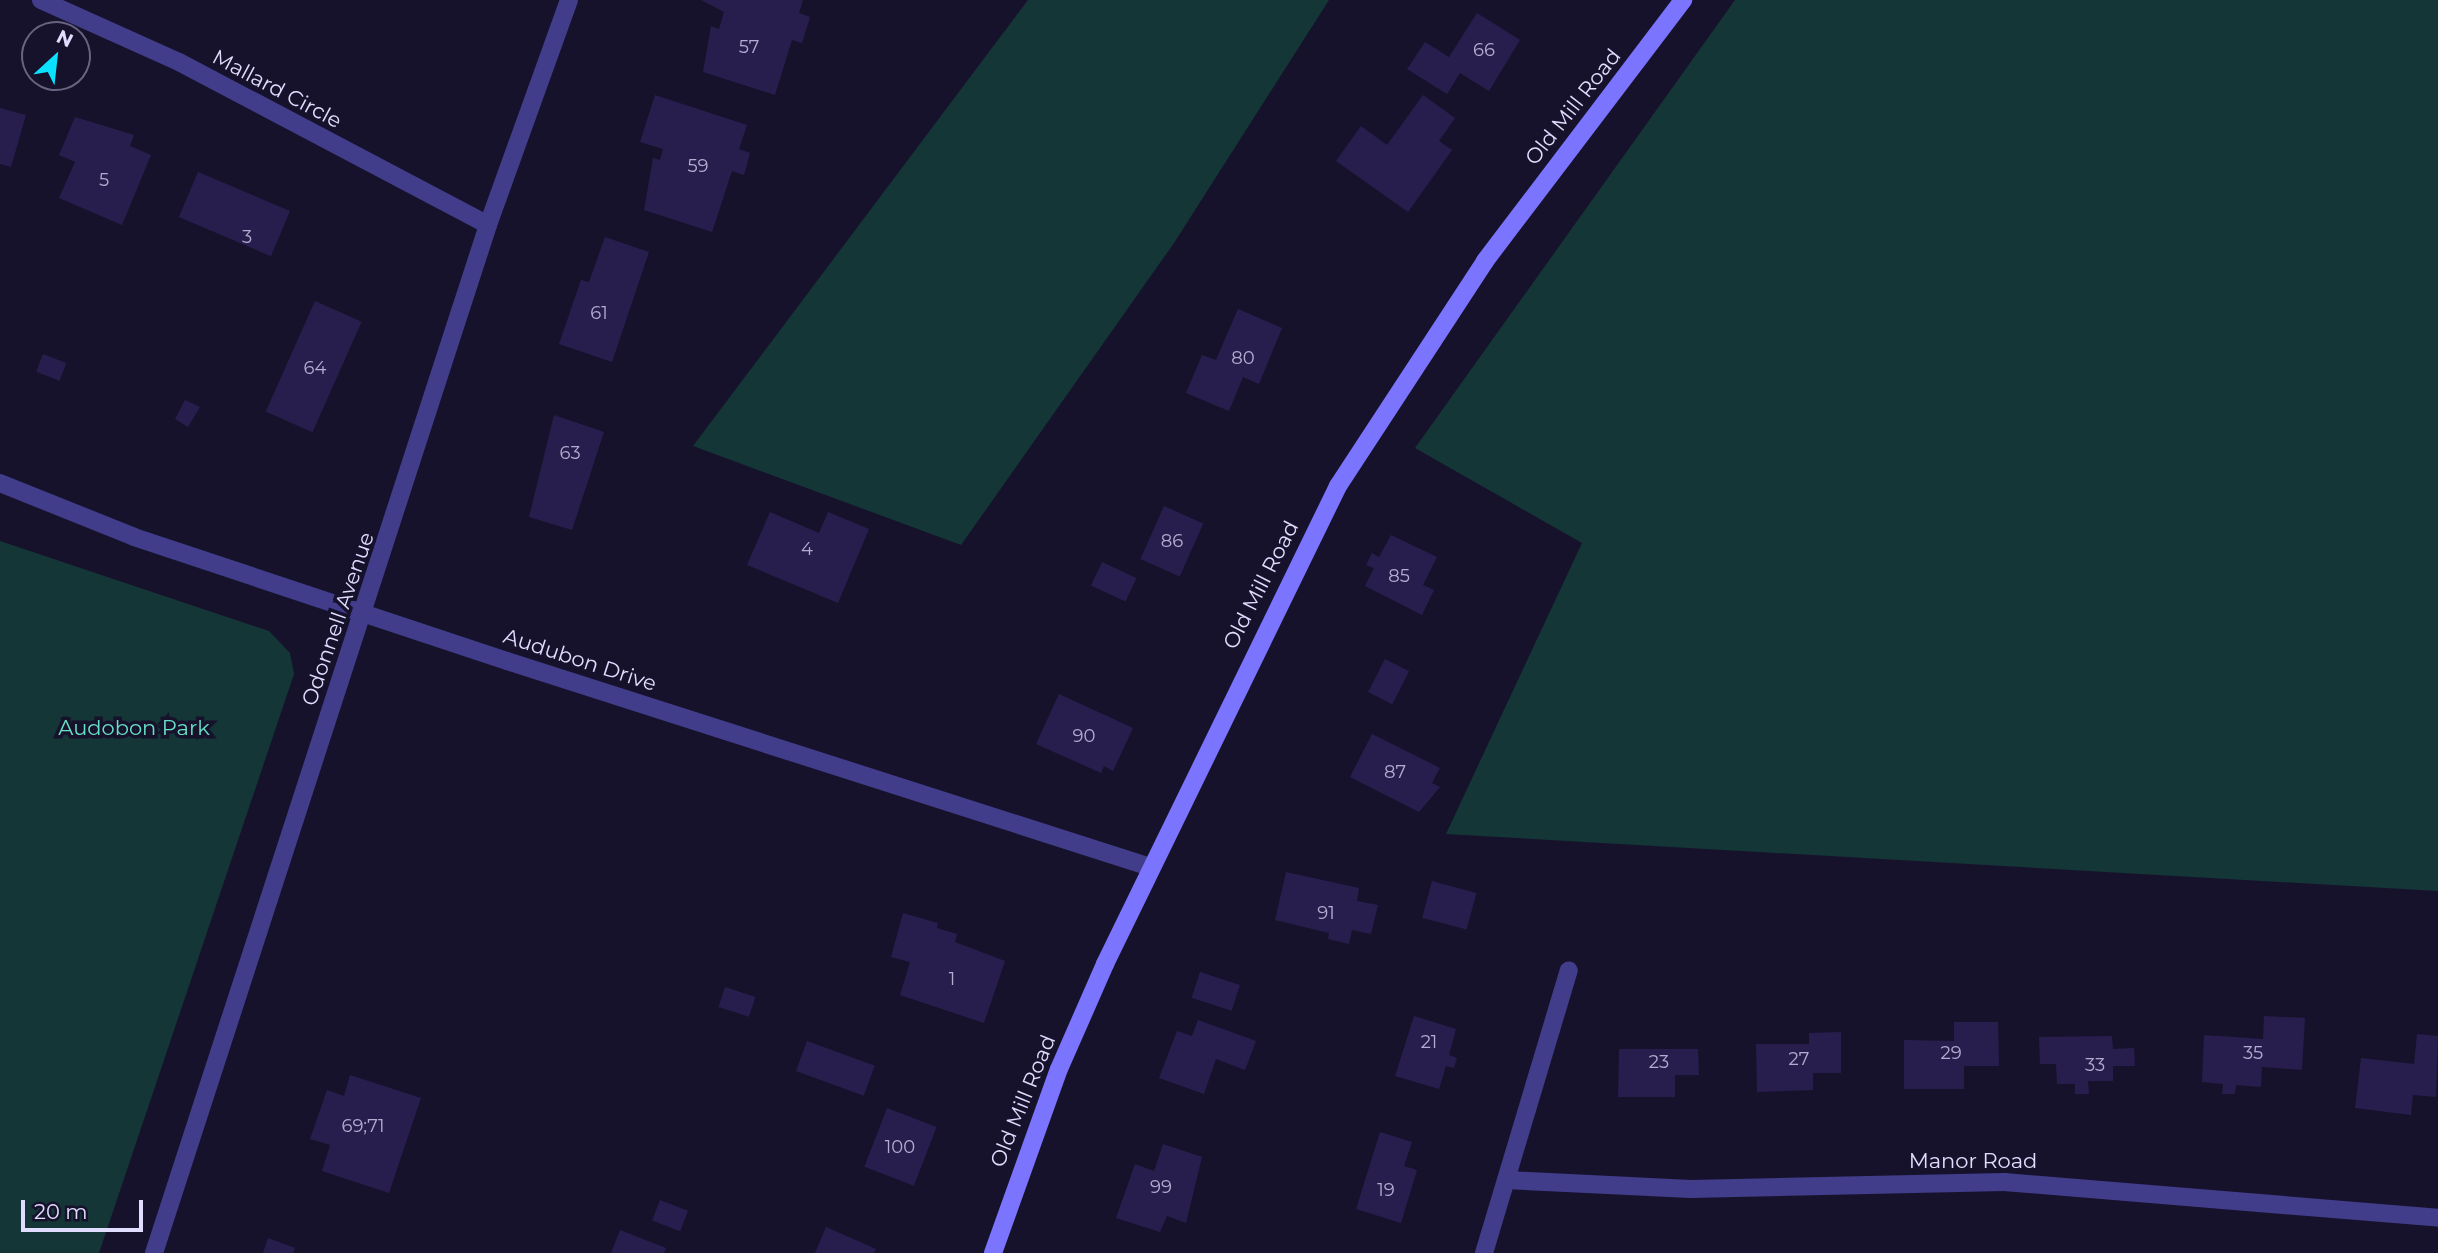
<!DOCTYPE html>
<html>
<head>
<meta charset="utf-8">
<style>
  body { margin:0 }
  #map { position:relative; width:2438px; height:1253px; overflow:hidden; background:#17122c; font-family:Montserrat,sans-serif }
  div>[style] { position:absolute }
  .green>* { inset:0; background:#143636 }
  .building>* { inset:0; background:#281e4d; transform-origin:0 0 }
  .street>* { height:18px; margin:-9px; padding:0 9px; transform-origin:9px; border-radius:9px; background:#413d8b }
  .secondary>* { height:18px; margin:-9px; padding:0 9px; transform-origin:9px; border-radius:9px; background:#7a74fe }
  span { translate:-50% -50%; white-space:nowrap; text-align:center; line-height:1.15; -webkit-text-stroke:7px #17122c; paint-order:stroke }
  .number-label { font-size:18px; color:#b3add2 }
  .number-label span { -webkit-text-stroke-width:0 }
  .street-label { font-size:21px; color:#e1ddff }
  .park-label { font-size:21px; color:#67e1c5 }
  .north { position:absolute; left:21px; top:21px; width:70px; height:70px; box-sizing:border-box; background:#17122c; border:2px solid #686380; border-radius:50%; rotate:27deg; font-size:19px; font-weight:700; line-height:28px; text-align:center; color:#e1ddff }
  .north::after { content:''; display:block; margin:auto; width:24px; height:32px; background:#0ae1fe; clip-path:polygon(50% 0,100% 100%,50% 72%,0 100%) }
  .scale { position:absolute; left:21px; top:1200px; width:122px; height:32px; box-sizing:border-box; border:4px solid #e1ddff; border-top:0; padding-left:9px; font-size:21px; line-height:24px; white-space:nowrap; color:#e1ddff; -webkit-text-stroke:5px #17122c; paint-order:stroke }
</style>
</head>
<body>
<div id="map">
  <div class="green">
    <i style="clip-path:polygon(1028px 0,1329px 0,1174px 243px,961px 545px,693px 446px)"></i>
    <i style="clip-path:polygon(1735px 0,2438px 0,2438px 891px,1446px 834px,1582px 543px,1415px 448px)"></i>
    <i style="clip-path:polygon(0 541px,269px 631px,290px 653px,294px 674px,99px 1253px,0 1253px)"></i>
  </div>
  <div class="building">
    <i style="clip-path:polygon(701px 0,803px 0,799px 13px,810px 17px,802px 43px,792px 40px,775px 95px,703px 72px,711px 26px,719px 29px,724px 12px)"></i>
    <i style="clip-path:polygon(1477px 13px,1520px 40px,1489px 91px,1460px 73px,1447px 94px,1407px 69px,1425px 42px,1449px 57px)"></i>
    <i style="clip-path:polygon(655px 95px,747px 125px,739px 149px,750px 153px,744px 175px,732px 171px,712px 232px,644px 210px,653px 158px,660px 160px,663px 149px,640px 142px)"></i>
    <i style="clip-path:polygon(1423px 95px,1455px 118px,1439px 141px,1452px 150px,1408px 212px,1336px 161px,1361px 126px,1387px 145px)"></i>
    <i style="clip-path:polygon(0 108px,26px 115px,11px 167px,0 164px)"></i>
    <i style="clip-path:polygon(75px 117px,134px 135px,130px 146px,151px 155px,122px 225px,59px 198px,75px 162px,59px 155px)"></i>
    <i style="left:198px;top:172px;width:100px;height:49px;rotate:23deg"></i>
    <i style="clip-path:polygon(605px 237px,649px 252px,612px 362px,559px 344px,581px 280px,589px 282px)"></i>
    <i style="left:315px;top:301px;width:51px;height:121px;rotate:24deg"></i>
    <i style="clip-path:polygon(1238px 309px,1282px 328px,1259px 384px,1243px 377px,1229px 411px,1186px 393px,1202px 355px,1216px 360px)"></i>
    <i style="left:43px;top:354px;width:25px;height:19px;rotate:21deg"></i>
    <i style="clip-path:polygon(185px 400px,200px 407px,188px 427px,175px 419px)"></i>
    <i style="clip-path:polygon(554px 415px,604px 432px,572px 530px,529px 517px)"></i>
    <i style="left:1164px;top:506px;width:43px;height:58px;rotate:24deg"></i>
    <i style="clip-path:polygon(770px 512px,819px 533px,828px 512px,869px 529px,838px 603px,747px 565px)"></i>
    <i style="clip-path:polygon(1391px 535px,1437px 557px,1423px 585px,1434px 590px,1422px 615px,1365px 586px,1374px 568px,1366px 565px,1372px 553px,1379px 557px)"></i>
    <i style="left:1102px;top:562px;width:38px;height:26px;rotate:25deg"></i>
    <i style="left:1385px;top:659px;width:27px;height:37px;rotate:27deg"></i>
    <i style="clip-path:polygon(1059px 694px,1133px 728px,1113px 771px,1104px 766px,1101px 773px,1036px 744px)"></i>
    <i style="clip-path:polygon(1372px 734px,1440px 768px,1432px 783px,1440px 787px,1419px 812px,1350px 777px)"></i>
    <i style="clip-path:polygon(1286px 872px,1359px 888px,1357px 901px,1378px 905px,1371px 934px,1352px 930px,1349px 944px,1328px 939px,1329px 933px,1275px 920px)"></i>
    <i style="left:1432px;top:881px;width:46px;height:38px;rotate:15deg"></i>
    <i style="clip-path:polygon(903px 913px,938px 923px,937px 928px,957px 934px,955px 942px,1005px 961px,984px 1023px,900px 995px,910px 962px,891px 957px)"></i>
    <i style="left:1200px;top:972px;width:42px;height:27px;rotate:18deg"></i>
    <i style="left:725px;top:987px;width:32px;height:21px;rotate:18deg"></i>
    <i style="clip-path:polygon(1414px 1016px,1456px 1029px,1449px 1055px,1457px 1058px,1454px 1068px,1446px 1066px,1439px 1089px,1395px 1076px)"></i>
    <i style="clip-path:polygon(2264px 1016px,2305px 1018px,2302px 1070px,2262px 1067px,2261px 1087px,2236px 1085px,2235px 1094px,2222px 1094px,2223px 1084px,2202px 1082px,2204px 1035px,2263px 1039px)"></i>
    <i style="clip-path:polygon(1198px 1020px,1256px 1041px,1245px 1070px,1216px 1059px,1204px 1094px,1159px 1078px,1177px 1031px,1192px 1036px)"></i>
    <i style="clip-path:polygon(1954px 1022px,1998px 1022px,1999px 1066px,1964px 1066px,1964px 1089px,1904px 1089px,1904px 1040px,1954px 1041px)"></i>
    <i style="clip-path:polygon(1841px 1032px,1841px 1073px,1813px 1073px,1813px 1090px,1757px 1092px,1756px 1044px,1809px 1044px,1809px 1033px)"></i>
    <i style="clip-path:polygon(2417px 1034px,2438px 1036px,2436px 1097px,2413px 1095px,2411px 1115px,2355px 1108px,2361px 1058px,2414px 1064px)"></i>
    <i style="clip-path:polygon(2112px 1036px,2113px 1049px,2134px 1048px,2135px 1066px,2113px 1066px,2113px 1081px,2088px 1081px,2089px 1094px,2075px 1094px,2075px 1084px,2057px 1084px,2056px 1064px,2040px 1064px,2039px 1037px)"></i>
    <i style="left:807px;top:1041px;width:72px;height:32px;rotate:20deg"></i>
    <i style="clip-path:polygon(1619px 1049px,1698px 1049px,1699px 1075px,1675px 1075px,1675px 1097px,1618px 1097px)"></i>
    <i style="clip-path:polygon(350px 1075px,421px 1098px,389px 1193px,322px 1171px,330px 1145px,310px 1139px,327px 1090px,344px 1096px)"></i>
    <i style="left:887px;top:1108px;width:53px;height:63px;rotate:21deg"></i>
    <i style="clip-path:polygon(1380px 1132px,1412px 1142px,1404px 1166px,1417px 1170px,1401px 1223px,1356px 1209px)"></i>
    <i style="clip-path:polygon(1163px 1144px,1202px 1157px,1186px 1223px,1167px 1216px,1160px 1232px,1116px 1218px,1135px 1164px,1154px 1171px)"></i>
    <i style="left:660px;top:1200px;width:30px;height:22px;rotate:21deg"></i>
    <i style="clip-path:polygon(826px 1227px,876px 1249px,874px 1253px,815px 1253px)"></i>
    <i style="clip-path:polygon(620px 1230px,666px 1248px,664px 1253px,611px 1253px)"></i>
    <i style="clip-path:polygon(268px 1238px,295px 1248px,293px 1253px,263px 1253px)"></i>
  </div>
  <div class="street">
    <i style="left:41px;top:0;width:151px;rotate:24.2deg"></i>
    <i style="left:179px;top:62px;width:349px;rotate:27.8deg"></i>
    <i style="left:0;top:483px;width:144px;rotate:21.9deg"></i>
    <i style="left:134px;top:537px;width:393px;rotate:18.4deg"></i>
    <i style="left:507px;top:661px;width:675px;rotate:17.76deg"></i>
    <i style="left:1506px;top:1180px;width:185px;rotate:2.8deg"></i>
    <i style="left:1691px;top:1189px;width:313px;rotate:-1.3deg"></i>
    <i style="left:2004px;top:1182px;width:435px;rotate:4.7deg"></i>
    <i style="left:154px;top:1253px;width:1081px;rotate:-72deg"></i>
    <i style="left:488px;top:225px;width:239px;rotate:-70.2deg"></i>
    <i style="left:1484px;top:1253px;width:295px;rotate:-73.3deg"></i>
  </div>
  <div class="secondary">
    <i style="left:993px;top:1253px;width:195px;rotate:-70.3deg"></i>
    <i style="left:1059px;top:1069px;width:115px;rotate:-66.3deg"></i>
    <i style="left:1105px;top:964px;width:532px;rotate:-64.01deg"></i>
    <i style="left:1338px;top:486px;width:269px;rotate:-56.8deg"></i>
    <i style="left:1485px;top:261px;width:328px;rotate:-52.8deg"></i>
  </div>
  <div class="number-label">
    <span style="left:749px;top:47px">57</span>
    <span style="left:1484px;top:50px">66</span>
    <span style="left:698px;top:166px">59</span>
    <span style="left:104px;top:180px">5</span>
    <span style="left:247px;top:237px">3</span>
    <span style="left:599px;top:313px">61</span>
    <span style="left:1243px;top:358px">80</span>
    <span style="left:315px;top:368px">64</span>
    <span style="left:570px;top:453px">63</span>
    <span style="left:1172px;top:541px">86</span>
    <span style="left:807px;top:549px">4</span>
    <span style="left:1399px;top:576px">85</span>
    <span style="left:1084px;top:736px">90</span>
    <span style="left:1395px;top:772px">87</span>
    <span style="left:1326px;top:913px">91</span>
    <span style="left:952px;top:979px">1</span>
    <span style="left:1429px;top:1042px">21</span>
    <span style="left:1951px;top:1053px">29</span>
    <span style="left:2253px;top:1053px">35</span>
    <span style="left:1799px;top:1059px">27</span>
    <span style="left:1659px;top:1062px">23</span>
    <span style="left:2095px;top:1065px">33</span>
    <span style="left:363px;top:1126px">69;71</span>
    <span style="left:900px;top:1147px">100</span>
    <span style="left:1161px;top:1187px">99</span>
    <span style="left:1386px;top:1190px">19</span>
  </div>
  <div class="street-label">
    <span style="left:277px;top:89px;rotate:28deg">Mallard Circle</span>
    <span style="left:1573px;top:107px;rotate:-52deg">Old Mill Road</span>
    <span style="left:1261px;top:585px;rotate:-63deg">Old Mill Road</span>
    <span style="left:338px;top:619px;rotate:-71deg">Odonnell Avenue</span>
    <span style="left:580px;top:660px;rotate:18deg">Audubon Drive</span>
    <span style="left:1023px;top:1101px;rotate:-68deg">Old Mill Road</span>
    <span style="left:1973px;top:1161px">Manor Road</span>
  </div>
  <div class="park-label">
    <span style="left:134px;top:728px">Audobon Park</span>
  </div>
  <div class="north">N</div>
  <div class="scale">20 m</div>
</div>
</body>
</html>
